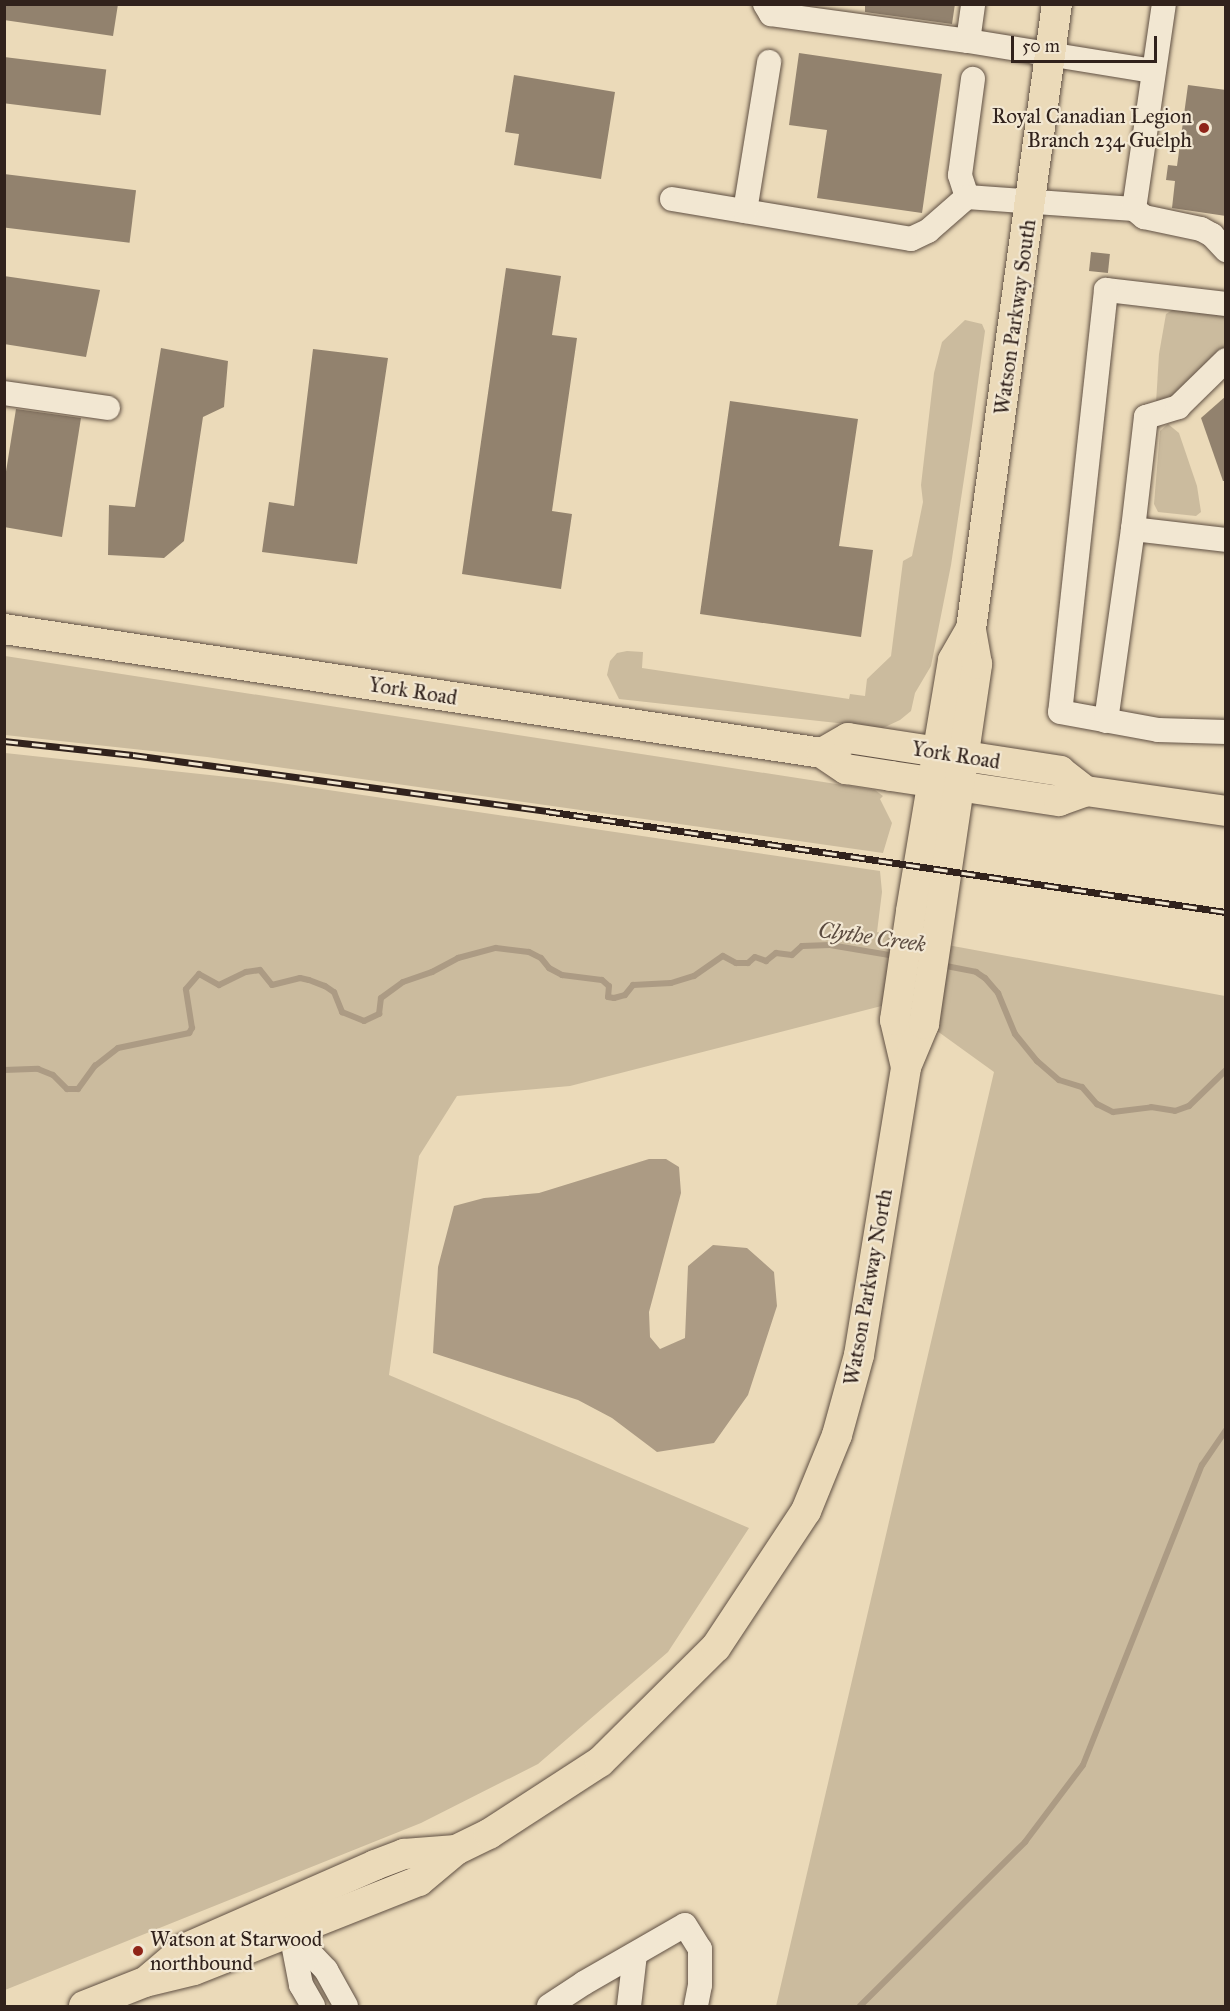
<!DOCTYPE html>
<html>
<head>
<meta charset="utf-8">
<style>
  body { margin:0 }
  #map { position:relative; width:1230px; height:2011px; overflow:hidden; background:#ebdab9; font-family:"IM FELL Great Primer",serif }
  div>[style] { position:absolute }
  .green>* { inset:0; background:#cbbb9e }
  .water>* { inset:0; background:#ac9b84 }
  .stream>* { height:6px; margin:-3px; padding:0 3px; transform-origin:3px; border-radius:3px; background:#ac9b84 }
  .building>* { inset:0; background:#92826e; transform-origin:0 0 }
  .roads { filter:drop-shadow(0 0 2px #605043) drop-shadow(0 0 2px #605043) }
  .minor>* { height:24px; margin:-12px; padding:0 12px; transform-origin:12px; border-radius:12px; background:#f2e7d2 }
  .major>* { height:30px; margin:-15px; padding:0 15px; transform-origin:15px; border-radius:15px; background:#ebdab9 }
  .rail>* { height:7px; margin-top:-3.5px; transform-origin:0; background:repeating-linear-gradient(90deg,#f2e7d2 0 14px,#31221c 0 28px); box-sizing:border-box; border-block:2px solid #31221c }
  .dots>* { width:16px; height:16px; translate:-50% -50%; box-sizing:border-box; border:3px solid #f2e7d2; border-radius:50% }
  span { translate:-50% -50%; white-space:nowrap; text-align:center; line-height:1.15; -webkit-text-stroke:4.5px #f2e7d2; paint-order:stroke }
  .poi-label { font-size:21px; color:#31221c }
  .right { translate:-100% -50%; text-align:right }
  .left { translate:0 -50%; text-align:left }
  .street-label { font-size:21px; color:#31221c }
  .water-label { font-size:22px; color:#5c4c40; font-style:italic }
  .frame { position:absolute; inset:0; border:6px solid #31221c; pointer-events:none }
  .scale { position:absolute; left:1011px; top:36px; width:146px; height:27px; box-sizing:border-box; border:3px solid #31221c; border-top:0; padding-left:8px; font-size:18px; line-height:21px; white-space:nowrap; color:#31221c; -webkit-text-stroke:4px #f2e7d2; paint-order:stroke }
</style>
</head>
<body>
<div id="map">
  <div class="green">
    <i style="clip-path:polygon(1174px 309px,1225px 316px,1225px 348px,1168px 403px,1156px 403px,1159px 354px,1166px 314px)"></i>
    <i style="clip-path:polygon(965px 320px,982px 324px,985px 331px,972px 426px,951px 565px,931px 666px,915px 693px,911px 711px,900px 720px,883px 728px,619px 699px,607px 675px,610px 661px,617px 653px,627px 651px,643px 652px,642px 668px,849px 699px,850px 694px,865px 696px,867px 679px,891px 656px,903px 561px,912px 556px,923px 502px,921px 485px,934px 373px,942px 342px)"></i>
    <i style="clip-path:polygon(1168px 424px,1179px 433px,1197px 486px,1201px 512px,1196px 516px,1158px 512px,1154px 504px,1160px 431px)"></i>
    <i style="clip-path:polygon(5px 656px,875px 790px,883px 796px,880px 799px,892px 823px,883px 853px,207px 757px,5px 735px)"></i>
    <i style="clip-path:polygon(5px 753px,274px 782px,880px 871px,882px 892px,877px 932px,1225px 996px,1225px 2006px,776px 2006px,994px 1072px,897px 1002px,570px 1086px,457px 1096px,419px 1156px,389px 1375px,749px 1528px,668px 1652px,538px 1764px,421px 1823px,5px 1990px)"></i>
  </div>
  <div class="water">
    <i style="clip-path:polygon(649px 1159px,666px 1159px,679px 1167px,681px 1193px,649px 1312px,650px 1337px,660px 1349px,685px 1338px,688px 1266px,713px 1245px,747px 1248px,774px 1272px,777px 1306px,748px 1395px,714px 1443px,657px 1452px,612px 1418px,578px 1400px,433px 1353px,438px 1267px,454px 1206px,484px 1198px,539px 1193px)"></i>
  </div>
  <div class="stream">
    <i style="left:941px;top:965px;width:36px;rotate:11deg"></i>
    <i style="left:976px;top:972px;width:11px;rotate:34deg"></i>
    <i style="left:985px;top:978px;width:20px;rotate:49deg"></i>
    <i style="left:998px;top:993px;width:44px;rotate:67.5deg"></i>
    <i style="left:1015px;top:1034px;width:35px;rotate:51deg"></i>
    <i style="left:1037px;top:1061px;width:29px;rotate:41deg"></i>
    <i style="left:1059px;top:1080px;width:24px;rotate:17deg"></i>
    <i style="left:1082px;top:1087px;width:23px;rotate:49deg"></i>
    <i style="left:1097px;top:1104px;width:18px;rotate:27deg"></i>
    <i style="left:1113px;top:1112px;width:38px;rotate:-7deg"></i>
    <i style="left:1151px;top:1107px;width:24px;rotate:9deg"></i>
    <i style="left:1175px;top:1111px;width:15px;rotate:-20deg"></i>
    <i style="left:1189px;top:1106px;width:52px;rotate:-44.2deg"></i>
    <i style="left:4px;top:1070px;width:34px;rotate:-2deg"></i>
    <i style="left:38px;top:1069px;width:16px;rotate:22deg"></i>
    <i style="left:53px;top:1075px;width:20px;rotate:45deg"></i>
    <i style="left:67px;top:1089px;width:11px"></i>
    <i style="left:78px;top:1089px;width:29px;rotate:-54deg"></i>
    <i style="left:95px;top:1066px;width:29px;rotate:-38deg"></i>
    <i style="left:118px;top:1048px;width:73px;rotate:-11.9deg"></i>
    <i style="left:189px;top:1033px;width:6px;rotate:-59deg"></i>
    <i style="left:192px;top:1028px;width:39px;rotate:-99deg"></i>
    <i style="left:186px;top:989px;width:20px;rotate:-49deg"></i>
    <i style="left:199px;top:974px;width:23px;rotate:29deg"></i>
    <i style="left:219px;top:985px;width:30px;rotate:-26deg"></i>
    <i style="left:246px;top:972px;width:14px;rotate:-8deg"></i>
    <i style="left:260px;top:970px;width:19px;rotate:51deg"></i>
    <i style="left:272px;top:985px;width:29px;rotate:-14deg"></i>
    <i style="left:300px;top:978px;width:9px;rotate:13deg"></i>
    <i style="left:309px;top:980px;width:17px;rotate:21deg"></i>
    <i style="left:325px;top:986px;width:11px;rotate:34deg"></i>
    <i style="left:334px;top:992px;width:22px;rotate:68deg"></i>
    <i style="left:342px;top:1012px;width:24px;rotate:22deg"></i>
    <i style="left:364px;top:1021px;width:17px;rotate:-25deg"></i>
    <i style="left:379px;top:1014px;width:16px;rotate:-83deg"></i>
    <i style="left:381px;top:998px;width:27px;rotate:-36deg"></i>
    <i style="left:403px;top:982px;width:31px;rotate:-19deg"></i>
    <i style="left:432px;top:972px;width:30px;rotate:-28deg"></i>
    <i style="left:458px;top:958px;width:39px;rotate:-15deg"></i>
    <i style="left:496px;top:948px;width:33px;rotate:7deg"></i>
    <i style="left:529px;top:952px;width:13px;rotate:27deg"></i>
    <i style="left:541px;top:958px;width:13px;rotate:51deg"></i>
    <i style="left:549px;top:968px;width:15px;rotate:28deg"></i>
    <i style="left:562px;top:975px;width:40px;rotate:7.1deg"></i>
    <i style="left:602px;top:980px;width:9px;rotate:41deg"></i>
    <i style="left:609px;top:986px;width:11px;rotate:95deg"></i>
    <i style="left:608px;top:997px;width:6px;rotate:9deg"></i>
    <i style="left:614px;top:998px;width:11px;rotate:-15deg"></i>
    <i style="left:625px;top:995px;width:13px;rotate:-51deg"></i>
    <i style="left:633px;top:985px;width:38px;rotate:-3deg"></i>
    <i style="left:671px;top:983px;width:24px;rotate:-17deg"></i>
    <i style="left:694px;top:976px;width:35px;rotate:-35deg"></i>
    <i style="left:723px;top:956px;width:15px;rotate:28deg"></i>
    <i style="left:736px;top:963px;width:12px"></i>
    <i style="left:748px;top:963px;width:9px;rotate:-41deg"></i>
    <i style="left:755px;top:957px;width:12px;rotate:20deg"></i>
    <i style="left:766px;top:961px;width:13px;rotate:-39deg"></i>
    <i style="left:776px;top:953px;width:16px;rotate:7deg"></i>
    <i style="left:792px;top:955px;width:13px;rotate:-42deg"></i>
    <i style="left:802px;top:946px;width:28px;rotate:-2deg"></i>
    <i style="left:830px;top:945px;width:66px;rotate:9.6deg"></i>
    <i style="left:860px;top:2006px;width:233px;rotate:-44.8deg"></i>
    <i style="left:1025px;top:1842px;width:96px;rotate:-53deg"></i>
    <i style="left:1083px;top:1765px;width:323px;rotate:-68.4deg"></i>
    <i style="left:1202px;top:1465px;width:42px;rotate:-55.6deg"></i>
  </div>
  <div class="building">
    <i style="clip-path:polygon(4px 4px,118px 4px,113px 36px,4px 20px)"></i>
    <i style="clip-path:polygon(865px 4px,955px 4px,952px 24px,865px 12px)"></i>
    <i style="clip-path:polygon(799px 53px,942px 74px,922px 213px,817px 198px,827px 130px,789px 125px)"></i>
    <i style="left:4px;top:57px;width:103px;height:46px;rotate:7deg"></i>
    <i style="clip-path:polygon(514px 75px,615px 92px,601px 179px,514px 165px,519px 134px,505px 132px)"></i>
    <i style="clip-path:polygon(1188px 85px,1226px 90px,1226px 216px,1172px 208px,1175px 181px,1166px 180px,1168px 165px,1177px 166px)"></i>
    <i style="left:4px;top:174px;width:133px;height:53px;rotate:7deg"></i>
    <i style="left:1091px;top:252px;width:19px;height:19px;rotate:6deg"></i>
    <i style="clip-path:polygon(506px 268px,561px 276px,552px 335px,577px 338px,552px 511px,572px 514px,561px 589px,462px 574px)"></i>
    <i style="clip-path:polygon(4px 276px,100px 290px,86px 357px,4px 344px)"></i>
    <i style="clip-path:polygon(161px 348px,228px 361px,224px 407px,203px 417px,184px 541px,164px 558px,108px 555px,109px 505px,135px 507px)"></i>
    <i style="clip-path:polygon(313px 349px,388px 358px,357px 564px,262px 552px,269px 502px,294px 506px)"></i>
    <i style="clip-path:polygon(1226px 396px,1226px 481px,1223px 481px,1201px 418px)"></i>
    <i style="clip-path:polygon(730px 401px,858px 419px,839px 546px,873px 550px,861px 637px,700px 614px)"></i>
    <i style="clip-path:polygon(16px 409px,81px 418px,62px 537px,4px 527px,4px 484px)"></i>
  </div>
  <div class="roads">
    <div class="minor">
      <i style="left:765px;top:4px;width:12px;rotate:59deg"></i>
      <i style="left:771px;top:14px;width:199px;rotate:7.8deg"></i>
      <i style="left:968px;top:41px;width:188px;rotate:9.2deg"></i>
      <i style="left:968px;top:41px;width:37px;rotate:-82deg"></i>
      <i style="left:967px;top:197px;width:23px;rotate:-108deg"></i>
      <i style="left:960px;top:175px;width:97px;rotate:-82.3deg"></i>
      <i style="left:672px;top:199px;width:242px;rotate:9.5deg"></i>
      <i style="left:911px;top:239px;width:19px;rotate:-25deg"></i>
      <i style="left:928px;top:231px;width:52px;rotate:-41.1deg"></i>
      <i style="left:967px;top:197px;width:167px;rotate:4.1deg"></i>
      <i style="left:1134px;top:209px;width:207px;rotate:-81.7deg"></i>
      <i style="left:1134px;top:209px;width:13px;rotate:39deg"></i>
      <i style="left:1144px;top:217px;width:58px;rotate:11.9deg"></i>
      <i style="left:1201px;top:229px;width:13px;rotate:29deg"></i>
      <i style="left:1212px;top:235px;width:21px;rotate:47deg"></i>
      <i style="left:745px;top:211px;width:151px;rotate:-80.8deg"></i>
      <i style="left:1226px;top:304px;width:121px;rotate:-173.3deg"></i>
      <i style="left:1106px;top:290px;width:424px;rotate:96.2deg"></i>
      <i style="left:1060px;top:712px;width:100px;rotate:10.4deg"></i>
      <i style="left:1158px;top:730px;width:68px;rotate:1.7deg"></i>
      <i style="left:4px;top:393px;width:105px;rotate:8.2deg"></i>
      <i style="left:1133px;top:529px;width:94px;rotate:6.7deg"></i>
      <i style="left:1106px;top:721px;width:194px;rotate:-82deg"></i>
      <i style="left:1133px;top:529px;width:113px;rotate:-83.4deg"></i>
      <i style="left:1146px;top:417px;width:34px;rotate:-17deg"></i>
      <i style="left:1178px;top:407px;width:67px;rotate:-44.4deg"></i>
      <i style="left:284px;top:1917px;width:17px;rotate:66deg"></i>
      <i style="left:291px;top:1933px;width:53px;rotate:79.1deg"></i>
      <i style="left:301px;top:1985px;width:24px;rotate:60deg"></i>
      <i style="left:291px;top:1933px;width:51px;rotate:46.6deg"></i>
      <i style="left:326px;top:1970px;width:41px;rotate:60.9deg"></i>
      <i style="left:549px;top:2006px;width:42px;rotate:-33.3deg"></i>
      <i style="left:584px;top:1983px;width:116px;rotate:-29.9deg"></i>
      <i style="left:685px;top:1925px;width:28px;rotate:58deg"></i>
      <i style="left:700px;top:1949px;width:36px;rotate:90deg"></i>
      <i style="left:700px;top:1985px;width:21px;rotate:101deg"></i>
      <i style="left:629px;top:2006px;width:52px;rotate:-83.4deg"></i>
    </div>
    <div class="major">
      <i style="left:4px;top:629px;width:827px;rotate:8.62deg"></i>
      <i style="left:822px;top:753px;width:29px;rotate:34deg"></i>
      <i style="left:846px;top:769px;width:46px;rotate:8.8deg"></i>
      <i style="left:891px;top:776px;width:170px;rotate:8.5deg"></i>
      <i style="left:1059px;top:801px;width:29px;rotate:-20deg"></i>
      <i style="left:1086px;top:791px;width:141px;rotate:8.1deg"></i>
      <i style="left:822px;top:753px;width:30px;rotate:-30deg"></i>
      <i style="left:848px;top:738px;width:215px;rotate:8.8deg"></i>
      <i style="left:1060px;top:771px;width:33px;rotate:38deg"></i>
      <i style="left:906px;top:1067px;width:48px;rotate:-103.2deg"></i>
      <i style="left:895px;top:1020px;width:110px;rotate:-81.6deg"></i>
      <i style="left:911px;top:911px;width:254px;rotate:-80.5deg"></i>
      <i style="left:953px;top:660px;width:36px;rotate:-60deg"></i>
      <i style="left:149px;top:1979px;width:46px;rotate:-40.6deg"></i>
      <i style="left:184px;top:1949px;width:209px;rotate:-23.7deg"></i>
      <i style="left:375px;top:1865px;width:31px;rotate:-21deg"></i>
      <i style="left:404px;top:1854px;width:52px;rotate:-4.4deg"></i>
      <i style="left:84px;top:2006px;width:66px;rotate:-21.5deg"></i>
      <i style="left:145px;top:1982px;width:50px;rotate:-13.8deg"></i>
      <i style="left:194px;top:1970px;width:242px;rotate:-21.6deg"></i>
      <i style="left:419px;top:1881px;width:48px;rotate:-40deg"></i>
      <i style="left:456px;top:1850px;width:37px;rotate:-26deg"></i>
      <i style="left:489px;top:1834px;width:132px;rotate:-33deg"></i>
      <i style="left:600px;top:1762px;width:163px;rotate:-44.8deg"></i>
      <i style="left:716px;top:1647px;width:163px;rotate:-56.5deg"></i>
      <i style="left:806px;top:1511px;width:82px;rotate:-67.8deg"></i>
      <i style="left:837px;top:1435px;width:83px;rotate:-74.6deg"></i>
      <i style="left:859px;top:1355px;width:292px;rotate:-80.7deg"></i>
      <i style="left:906px;top:1067px;width:47px;rotate:-67.3deg"></i>
      <i style="left:924px;top:1024px;width:364px;rotate:-81.6deg"></i>
      <i style="left:977px;top:664px;width:36px;rotate:-100deg"></i>
      <i style="left:971px;top:629px;width:631px;rotate:-82.17deg"></i>
    </div>
  </div>
  <div class="rail">
    <i style="left:4px;top:741px;width:130px;rotate:6.2deg"></i>
    <i style="left:133px;top:755px;width:417px;rotate:7.7deg"></i>
    <i style="left:546px;top:811px;width:687px;rotate:8.45deg"></i>
  </div>
  <div class="dots">
    <i style="left:1204px;top:128px;background:#8f2418"></i>
    <i style="left:138px;top:1951px;background:#8f2418"></i>
  </div>
  <div class="poi-label">
    <span class="right" style="left:1192px;top:128px">Royal Canadian Legion<br>Branch 234 Guelph</span>
    <span class="left" style="left:150px;top:1951px">Watson at Starwood<br>northbound</span>
  </div>
  <div class="street-label">
    <span style="left:1015px;top:317px;rotate:-82deg">Watson Parkway South</span>
    <span style="left:413px;top:691px;rotate:9deg">York Road</span>
    <span style="left:956px;top:755px;rotate:9deg">York Road</span>
    <span style="left:868px;top:1287px;rotate:-80deg">Watson Parkway North</span>
  </div>
  <div class="water-label">
    <span style="left:872px;top:937px;rotate:8deg">Clythe Creek</span>
  </div>
  <div class="frame"></div>
  <div class="scale">50 m</div>
</div>
</body>
</html>
